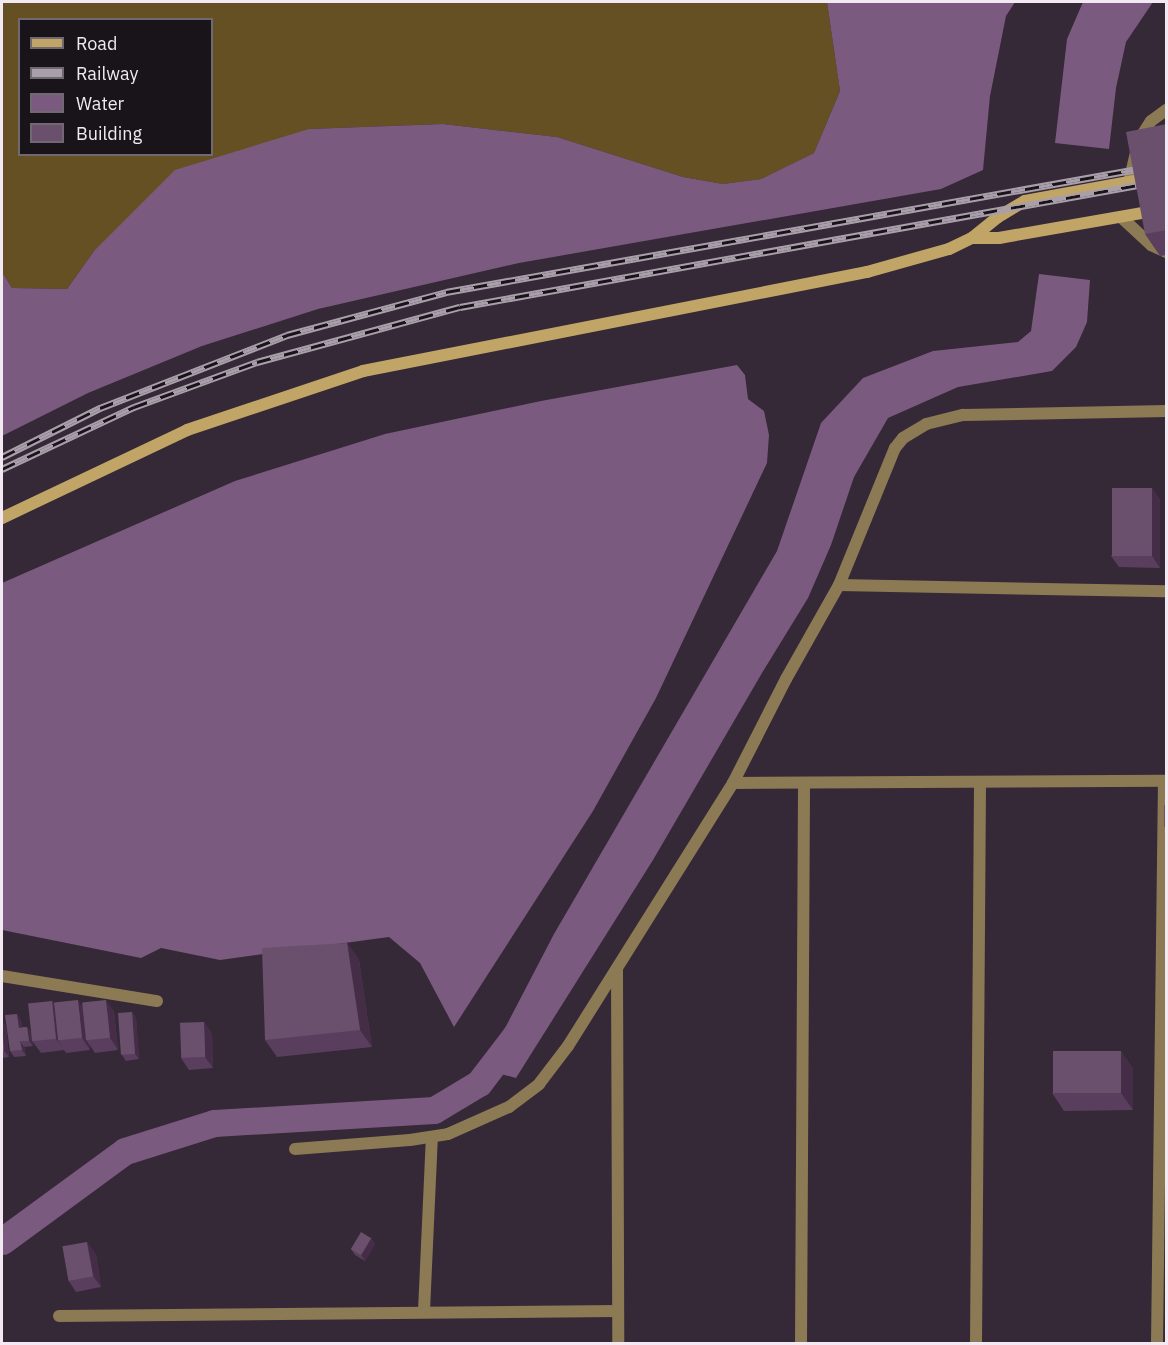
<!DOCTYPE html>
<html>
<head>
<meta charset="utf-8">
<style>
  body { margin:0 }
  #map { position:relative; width:1168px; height:1345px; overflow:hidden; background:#352837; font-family:"IBM Plex Sans",sans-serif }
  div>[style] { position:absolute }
  .forest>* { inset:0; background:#645022 }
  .water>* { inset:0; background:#7b5a7f }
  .canal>* { height:27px; margin:-13.5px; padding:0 13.5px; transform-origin:13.5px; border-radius:13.5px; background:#7b5a7f }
  .service>* { height:12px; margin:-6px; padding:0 6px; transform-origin:6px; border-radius:6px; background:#8b7a54 }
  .minor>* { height:12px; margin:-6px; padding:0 6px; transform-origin:6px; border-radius:6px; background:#8b7a54 }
  .tertiary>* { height:12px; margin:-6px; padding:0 6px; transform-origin:6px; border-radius:6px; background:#8b7a54 }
  .secondary>* { height:12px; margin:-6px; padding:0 6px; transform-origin:6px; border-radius:6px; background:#c1a566 }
  .rail>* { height:7px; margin-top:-3.5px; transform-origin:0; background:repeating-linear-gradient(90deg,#19131a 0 14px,#a99faa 0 28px); box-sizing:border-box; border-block:2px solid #a99faa }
  .wall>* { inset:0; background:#5a3e5e }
  .shaded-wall>* { inset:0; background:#452d48 }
  .building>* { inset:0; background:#6b506e; transform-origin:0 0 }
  span { translate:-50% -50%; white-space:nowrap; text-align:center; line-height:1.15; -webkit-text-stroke:4.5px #19131a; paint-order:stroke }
  .frame { position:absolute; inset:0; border:3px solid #f2e9f3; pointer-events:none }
  .legend { position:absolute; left:18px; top:18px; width:195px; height:138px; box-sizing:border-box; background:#19131a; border:2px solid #706971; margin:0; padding:8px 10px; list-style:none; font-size:18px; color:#f2e9f3 }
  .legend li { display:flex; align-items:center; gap:12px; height:30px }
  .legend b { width:30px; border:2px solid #706971 }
</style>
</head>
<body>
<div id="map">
  <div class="forest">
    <i style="clip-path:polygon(evenodd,2px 2px,827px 2px,840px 91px,814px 153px,761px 179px,723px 184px,683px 177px,557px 137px,443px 124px,309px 129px,94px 251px,67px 289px,12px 288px,2px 272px,2px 2px,20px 20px,212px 20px,212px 154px,20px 154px,20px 20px)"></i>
  </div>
  <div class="water">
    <i style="clip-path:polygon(827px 2px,1015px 2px,1006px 16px,990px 96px,983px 170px,941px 189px,519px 263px,318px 309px,202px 346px,88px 393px,2px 436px,2px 272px,12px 288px,67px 289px,94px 251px,175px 170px,309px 129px,443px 124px,557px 137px,683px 177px,723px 184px,761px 179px,814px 153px,840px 91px)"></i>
    <i style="clip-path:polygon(1083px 2px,1153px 2px,1126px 42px,1116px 88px,1109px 149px,1055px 143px,1067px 39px)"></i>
    <i style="clip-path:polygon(1039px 274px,1090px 280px,1087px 322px,1076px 347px,1052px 371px,958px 387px,888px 418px,854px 477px,831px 545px,808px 598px,762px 673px,653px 860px,516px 1078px,501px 1074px,491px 1055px,554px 934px,777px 551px,821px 423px,863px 378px,933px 351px,1018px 342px,1031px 331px)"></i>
    <i style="clip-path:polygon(737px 365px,745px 375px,748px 399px,764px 411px,769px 435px,767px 463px,656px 698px,593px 811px,454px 1027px,420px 963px,389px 937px,220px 960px,161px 948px,141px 958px,2px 930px,2px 583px,235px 481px,385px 434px,541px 401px)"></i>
  </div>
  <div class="canal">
    <i style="left:2px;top:1241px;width:152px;rotate:-36.2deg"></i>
    <i style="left:125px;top:1151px;width:93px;rotate:-17.5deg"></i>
    <i style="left:214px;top:1123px;width:220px;rotate:-3.4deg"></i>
    <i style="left:434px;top:1110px;width:52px;rotate:-31deg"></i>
    <i style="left:479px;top:1083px;width:64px;rotate:-52.6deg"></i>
  </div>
  <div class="service">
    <i style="left:2px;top:976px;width:157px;rotate:9.2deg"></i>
  </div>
  <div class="minor">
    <i style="left:839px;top:585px;width:327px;rotate:1.1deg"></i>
    <i style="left:733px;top:783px;width:433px;rotate:-0.3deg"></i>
    <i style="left:617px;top:970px;width:374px;rotate:89.8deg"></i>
    <i style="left:295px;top:1149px;width:115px;rotate:-4.5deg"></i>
    <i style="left:410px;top:1140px;width:38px;rotate:-9deg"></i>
    <i style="left:448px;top:1134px;width:67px;rotate:-23.9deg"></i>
    <i style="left:509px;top:1107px;width:38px;rotate:-37deg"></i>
    <i style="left:539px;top:1084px;width:48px;rotate:-52.7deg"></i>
    <i style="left:568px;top:1046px;width:310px;rotate:-57.9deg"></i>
    <i style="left:733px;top:783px;width:117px;rotate:-63deg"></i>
    <i style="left:786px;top:679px;width:108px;rotate:-60.6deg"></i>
    <i style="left:839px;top:585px;width:148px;rotate:-67.8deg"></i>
    <i style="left:895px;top:448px;width:13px;rotate:-51deg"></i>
    <i style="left:903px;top:438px;width:27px;rotate:-31deg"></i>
    <i style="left:926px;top:424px;width:38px;rotate:-14deg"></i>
    <i style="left:963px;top:415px;width:203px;rotate:-1.1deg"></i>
    <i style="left:424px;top:1311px;width:174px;rotate:-87.4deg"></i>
    <i style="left:59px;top:1316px;width:559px;rotate:-0.51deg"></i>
    <i style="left:801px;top:1344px;width:561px;rotate:-89.69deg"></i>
    <i style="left:976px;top:1344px;width:562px;rotate:-89.59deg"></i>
    <i style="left:1157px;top:1344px;width:563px;rotate:-89.29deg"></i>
  </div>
  <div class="tertiary">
    <i style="left:1129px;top:182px;width:43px;rotate:-76.6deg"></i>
    <i style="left:1139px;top:140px;width:22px;rotate:-58deg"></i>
    <i style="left:1151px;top:121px;width:19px;rotate:-36deg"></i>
    <i style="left:1121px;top:217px;width:41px;rotate:43deg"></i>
    <i style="left:1151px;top:245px;width:17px;rotate:25deg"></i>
  </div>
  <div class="secondary">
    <i style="left:972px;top:238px;width:27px"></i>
    <i style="left:999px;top:238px;width:169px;rotate:-9.9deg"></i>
    <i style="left:2px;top:518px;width:205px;rotate:-25.4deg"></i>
    <i style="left:187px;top:430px;width:186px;rotate:-18.5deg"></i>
    <i style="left:363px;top:371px;width:514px;rotate:-11.11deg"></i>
    <i style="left:867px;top:272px;width:85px;rotate:-15.7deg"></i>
    <i style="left:949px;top:249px;width:25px;rotate:-26deg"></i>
    <i style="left:972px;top:238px;width:33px;rotate:-39deg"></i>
    <i style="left:998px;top:217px;width:31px;rotate:-31deg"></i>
    <i style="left:1025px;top:201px;width:143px;rotate:-10.4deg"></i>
  </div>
  <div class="rail">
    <i style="left:2px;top:457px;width:110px;rotate:-26.6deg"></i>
    <i style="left:100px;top:408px;width:201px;rotate:-21.3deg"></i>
    <i style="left:287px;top:335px;width:165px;rotate:-15.1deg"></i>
    <i style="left:446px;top:292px;width:731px;rotate:-10.08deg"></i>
    <i style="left:2px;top:469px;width:146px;rotate:-25.2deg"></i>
    <i style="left:134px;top:407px;width:131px;rotate:-20.1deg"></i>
    <i style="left:257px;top:362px;width:210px;rotate:-15.2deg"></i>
    <i style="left:460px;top:307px;width:717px;rotate:-10.2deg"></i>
  </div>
  <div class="wall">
    <i style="clip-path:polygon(1167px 124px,1167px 255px,1160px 256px,1145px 234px)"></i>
    <i style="clip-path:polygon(1152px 488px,1160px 500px,1160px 568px,1119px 567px,1111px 556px)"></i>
    <i style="clip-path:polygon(347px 943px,359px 960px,372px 1047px,277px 1057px,265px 1040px)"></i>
    <i style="clip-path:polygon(52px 1001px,54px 1003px,114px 1011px,118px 1050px,95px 1053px,89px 1044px,90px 1050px,66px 1053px,64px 1050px,41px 1053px,33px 1042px)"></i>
    <i style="clip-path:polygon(132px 1012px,136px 1018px,139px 1059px,126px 1061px,122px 1055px)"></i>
    <i style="clip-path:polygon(21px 1020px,22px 1027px,27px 1027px,31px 1032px,33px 1046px,24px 1047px,26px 1056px,14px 1057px,10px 1051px)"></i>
    <i style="clip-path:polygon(2px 1021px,6px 1027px,9px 1057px,2px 1058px)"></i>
    <i style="clip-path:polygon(204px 1022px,212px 1034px,213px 1068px,189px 1070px,181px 1058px)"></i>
    <i style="clip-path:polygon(1133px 1068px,1133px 1110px,1064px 1111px,1052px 1093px)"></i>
    <i style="clip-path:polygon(371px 1238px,375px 1244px,365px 1261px,355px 1255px,351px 1249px)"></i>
    <i style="clip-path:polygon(96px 1254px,101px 1287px,76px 1292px,68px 1280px)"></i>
  </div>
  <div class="shaded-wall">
    <i style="clip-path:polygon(1152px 488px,1160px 500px,1160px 568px,1152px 556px)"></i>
    <i style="clip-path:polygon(347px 943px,359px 960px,372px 1047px,360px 1030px)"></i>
    <i style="clip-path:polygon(78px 1000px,86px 1012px,87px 1041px,89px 1044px,90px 1050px,82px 1038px)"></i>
    <i style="clip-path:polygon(106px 1000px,114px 1011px,118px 1050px,110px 1038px)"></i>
    <i style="clip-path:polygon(52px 1001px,60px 1012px,58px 1041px,64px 1050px,56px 1039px)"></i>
    <i style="clip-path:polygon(132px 1012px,136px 1018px,139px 1059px,135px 1054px)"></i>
    <i style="clip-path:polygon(17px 1014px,21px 1020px,23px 1034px,19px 1028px)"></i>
    <i style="clip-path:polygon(2px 1021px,6px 1027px,9px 1057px,4px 1051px)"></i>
    <i style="clip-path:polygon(204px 1022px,212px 1034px,213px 1068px,205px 1057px)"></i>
    <i style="clip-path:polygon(27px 1027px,31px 1032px,33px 1046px,29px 1041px)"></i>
    <i style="clip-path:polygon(20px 1041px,24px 1047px,26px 1056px,22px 1050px)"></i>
    <i style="clip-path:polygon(1121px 1051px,1133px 1068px,1133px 1110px,1121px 1093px)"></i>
    <i style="clip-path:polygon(371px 1238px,375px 1244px,365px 1261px,361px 1255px)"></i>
    <i style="clip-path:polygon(87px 1242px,96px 1254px,101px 1287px,93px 1276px)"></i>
  </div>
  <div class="building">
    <i style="clip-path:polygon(1167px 124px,1167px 230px,1145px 234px,1126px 132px)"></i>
    <i style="left:1112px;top:488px;width:40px;height:68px"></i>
    <i style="left:1164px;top:805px;width:3px;height:22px"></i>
    <i style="clip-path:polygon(347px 943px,360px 1030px,265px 1040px,262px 948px)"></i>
    <i style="left:78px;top:1000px;width:38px;height:24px;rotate:84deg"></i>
    <i style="left:106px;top:1000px;width:38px;height:24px;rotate:84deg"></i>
    <i style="left:52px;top:1001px;width:38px;height:24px;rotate:84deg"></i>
    <i style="left:132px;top:1012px;width:42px;height:14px;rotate:86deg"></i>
    <i style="clip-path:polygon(17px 1014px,19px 1028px,27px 1027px,29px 1041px,20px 1041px,22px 1050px,10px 1051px,5px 1015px)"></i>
    <i style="clip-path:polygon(2px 1021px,4px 1051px,2px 1052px)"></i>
    <i style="left:204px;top:1022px;width:35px;height:24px;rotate:88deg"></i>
    <i style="left:1053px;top:1051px;width:68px;height:42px"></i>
    <i style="left:361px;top:1232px;width:12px;height:20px;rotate:31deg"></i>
    <i style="left:87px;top:1242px;width:35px;height:25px;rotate:80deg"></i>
  </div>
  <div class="frame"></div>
  <ul class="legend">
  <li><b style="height:8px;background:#c1a566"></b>Road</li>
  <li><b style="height:8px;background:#a99faa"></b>Railway</li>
  <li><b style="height:16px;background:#7b5a7f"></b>Water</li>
  <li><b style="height:16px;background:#6b506e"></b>Building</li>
  </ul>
</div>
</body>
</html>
